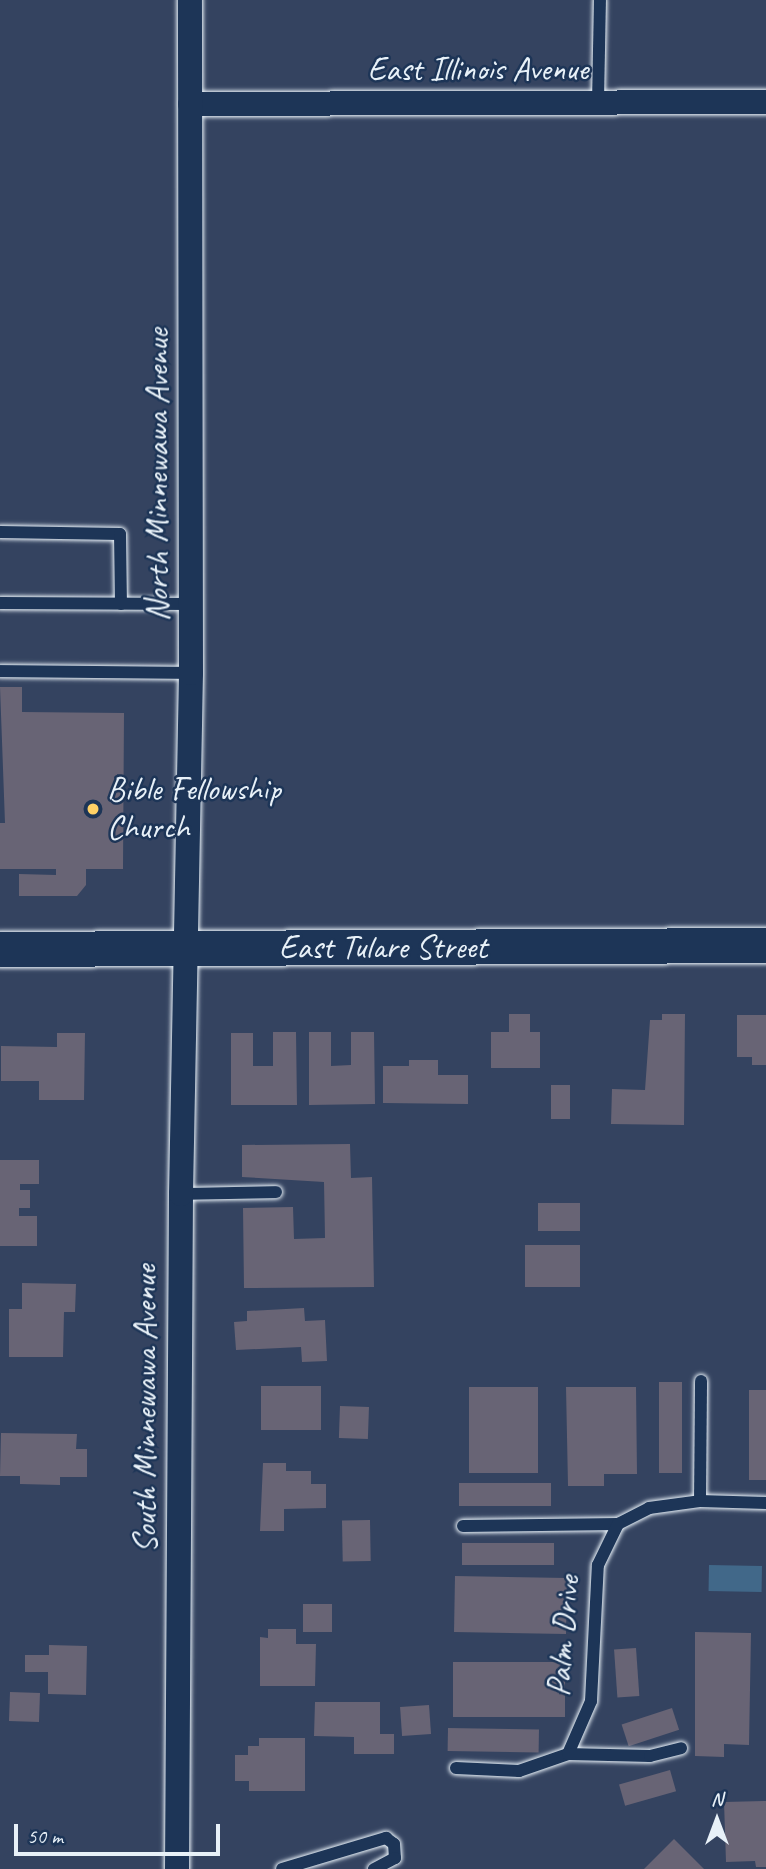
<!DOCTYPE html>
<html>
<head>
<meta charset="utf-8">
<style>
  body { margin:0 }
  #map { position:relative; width:766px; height:1869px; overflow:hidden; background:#344360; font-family:Caveat,sans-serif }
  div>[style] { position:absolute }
  .water>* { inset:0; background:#416889; transform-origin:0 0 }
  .building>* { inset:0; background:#686475; transform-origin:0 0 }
  .roads { filter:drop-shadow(0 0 2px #e8f1f8) drop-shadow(0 0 2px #e8f1f8) }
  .lane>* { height:12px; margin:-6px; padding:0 6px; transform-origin:6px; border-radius:6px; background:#1d3557 }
  .street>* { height:24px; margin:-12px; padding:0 12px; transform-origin:12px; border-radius:12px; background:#1d3557 }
  .secondary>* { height:35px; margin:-17.5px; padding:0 17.5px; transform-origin:17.5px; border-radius:17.5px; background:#1d3557 }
  .dots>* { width:19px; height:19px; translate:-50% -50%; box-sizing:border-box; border:4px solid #1d3557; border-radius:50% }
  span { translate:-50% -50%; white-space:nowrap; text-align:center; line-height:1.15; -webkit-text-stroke:5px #1d3557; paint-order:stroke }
  .street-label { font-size:33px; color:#e8f1f8 }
  .poi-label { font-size:33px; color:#e8f1f8 }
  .left { translate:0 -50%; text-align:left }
  .north { position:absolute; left:682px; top:1785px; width:70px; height:70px; -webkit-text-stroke:5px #1d3557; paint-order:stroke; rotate:0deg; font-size:19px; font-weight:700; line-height:28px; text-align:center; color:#e8f1f8 }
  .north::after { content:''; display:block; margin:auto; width:24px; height:32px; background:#e8f1f8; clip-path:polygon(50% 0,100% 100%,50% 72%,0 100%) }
  .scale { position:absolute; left:14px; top:1824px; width:206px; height:32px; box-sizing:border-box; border:4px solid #e8f1f8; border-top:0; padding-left:9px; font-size:21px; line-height:24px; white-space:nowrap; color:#e8f1f8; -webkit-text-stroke:5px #1d3557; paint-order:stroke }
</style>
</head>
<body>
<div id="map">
  <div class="water">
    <i style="left:709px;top:1565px;width:53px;height:26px;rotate:1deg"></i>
  </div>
  <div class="building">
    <i style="clip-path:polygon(0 687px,22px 687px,22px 712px,124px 713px,123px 869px,86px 869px,86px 885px,77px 896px,19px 896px,19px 874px,56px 875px,56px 869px,0 869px,0 823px,5px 823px)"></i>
    <i style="clip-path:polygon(509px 1014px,530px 1014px,530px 1032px,540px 1032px,540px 1068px,491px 1068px,491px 1032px,509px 1032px)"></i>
    <i style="clip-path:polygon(662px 1014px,685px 1014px,684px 1125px,611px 1124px,612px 1089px,645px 1090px,650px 1020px,662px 1020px)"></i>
    <i style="clip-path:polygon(737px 1015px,766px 1015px,766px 1065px,752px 1065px,752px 1057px,737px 1057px)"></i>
    <i style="clip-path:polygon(273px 1032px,296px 1032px,297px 1105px,231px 1105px,231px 1033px,253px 1033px,253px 1066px,273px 1066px)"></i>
    <i style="clip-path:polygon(309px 1032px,331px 1032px,331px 1066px,351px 1065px,351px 1032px,374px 1032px,375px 1104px,309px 1105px)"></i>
    <i style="clip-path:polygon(57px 1033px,85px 1033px,84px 1100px,39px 1100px,39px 1081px,1px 1081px,1px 1046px,57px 1047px)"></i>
    <i style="clip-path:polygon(409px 1060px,438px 1060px,438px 1075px,468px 1075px,468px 1104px,383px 1103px,383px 1066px,409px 1066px)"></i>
    <i style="left:551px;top:1085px;width:19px;height:34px"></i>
    <i style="clip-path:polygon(350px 1144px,351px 1178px,372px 1177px,374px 1287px,244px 1288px,243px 1208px,293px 1207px,294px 1239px,325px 1238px,324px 1182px,242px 1177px,242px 1145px)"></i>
    <i style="clip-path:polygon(0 1160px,39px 1160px,39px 1184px,20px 1184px,20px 1190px,30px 1190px,30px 1208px,19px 1208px,19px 1216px,37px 1216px,37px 1246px,0 1246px)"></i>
    <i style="left:538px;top:1203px;width:42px;height:28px"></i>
    <i style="left:525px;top:1245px;width:55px;height:42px"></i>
    <i style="clip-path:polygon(22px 1283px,76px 1284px,75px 1312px,64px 1312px,63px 1357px,9px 1357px,9px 1309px,22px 1309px)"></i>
    <i style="clip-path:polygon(304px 1308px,305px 1321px,325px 1320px,327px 1361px,302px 1362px,301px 1347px,236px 1350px,234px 1322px,247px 1321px,247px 1311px)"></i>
    <i style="left:659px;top:1382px;width:23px;height:91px"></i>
    <i style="left:261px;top:1386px;width:60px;height:44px"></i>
    <i style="left:538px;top:1387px;width:86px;height:69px;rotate:90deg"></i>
    <i style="clip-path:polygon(566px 1387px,636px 1387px,637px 1474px,604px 1474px,604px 1486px,568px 1486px)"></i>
    <i style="left:749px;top:1390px;width:17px;height:90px"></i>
    <i style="left:340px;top:1406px;width:29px;height:32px;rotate:2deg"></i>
    <i style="clip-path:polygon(1px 1433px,77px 1434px,76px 1449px,87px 1449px,87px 1477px,60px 1477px,60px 1485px,20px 1484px,20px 1476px,0 1476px)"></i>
    <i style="clip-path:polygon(263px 1463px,286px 1463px,286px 1471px,311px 1471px,311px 1484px,326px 1484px,326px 1508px,284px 1509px,284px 1531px,260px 1531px)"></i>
    <i style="left:551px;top:1483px;width:23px;height:92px;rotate:90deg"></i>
    <i style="left:370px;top:1520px;width:41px;height:28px;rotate:89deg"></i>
    <i style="left:462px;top:1543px;width:92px;height:22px"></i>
    <i style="left:455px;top:1576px;width:112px;height:56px;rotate:1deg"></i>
    <i style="left:303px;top:1604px;width:29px;height:28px"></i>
    <i style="clip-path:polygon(268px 1629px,296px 1629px,296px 1644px,316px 1644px,315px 1686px,260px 1686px,260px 1637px,268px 1638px)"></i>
    <i style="clip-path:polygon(695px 1632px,751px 1633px,749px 1745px,724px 1744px,724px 1757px,695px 1756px)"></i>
    <i style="clip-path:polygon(49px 1645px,87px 1646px,86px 1695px,48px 1694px,48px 1672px,25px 1672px,25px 1655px,49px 1655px)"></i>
    <i style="left:636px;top:1648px;width:48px;height:22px;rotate:86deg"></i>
    <i style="left:453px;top:1662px;width:112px;height:55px"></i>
    <i style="left:10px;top:1692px;width:30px;height:29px;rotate:2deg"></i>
    <i style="clip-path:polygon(315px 1702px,380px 1702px,380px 1734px,394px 1734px,394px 1754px,354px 1754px,354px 1737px,314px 1736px)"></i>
    <i style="left:429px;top:1705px;width:29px;height:29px;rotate:86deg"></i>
    <i style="left:672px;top:1708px;width:23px;height:53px;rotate:72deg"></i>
    <i style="left:448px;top:1728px;width:91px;height:23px;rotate:1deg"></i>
    <i style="clip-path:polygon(259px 1738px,305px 1738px,305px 1791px,249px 1791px,249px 1781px,235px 1781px,235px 1755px,248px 1755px,248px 1746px,259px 1746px)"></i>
    <i style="left:670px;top:1770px;width:22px;height:53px;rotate:74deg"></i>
    <i style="clip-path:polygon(766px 1801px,766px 1867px,756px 1867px,755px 1861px,726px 1862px,724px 1802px)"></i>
    <i style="clip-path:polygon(674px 1839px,704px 1869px,644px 1869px)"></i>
  </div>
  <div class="roads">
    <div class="lane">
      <i style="left:598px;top:102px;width:102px;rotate:-88.9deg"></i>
      <i style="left:0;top:532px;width:120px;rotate:1deg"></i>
      <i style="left:120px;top:534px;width:70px;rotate:89.2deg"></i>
      <i style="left:0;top:603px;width:192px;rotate:0.3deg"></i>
      <i style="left:0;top:671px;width:191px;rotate:0.6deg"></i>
      <i style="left:181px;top:1194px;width:95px;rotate:-1.2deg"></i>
      <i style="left:700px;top:1501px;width:120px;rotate:-89.5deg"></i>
      <i style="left:463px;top:1526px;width:155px;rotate:-0.7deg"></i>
      <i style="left:618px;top:1524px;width:35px;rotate:-27deg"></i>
      <i style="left:649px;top:1508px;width:51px;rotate:-7.8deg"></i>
      <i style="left:700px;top:1501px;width:66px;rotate:1.7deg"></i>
      <i style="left:568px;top:1754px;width:58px;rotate:-66.5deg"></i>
      <i style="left:591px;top:1701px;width:136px;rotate:-87.1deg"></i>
      <i style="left:598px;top:1565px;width:46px;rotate:-64deg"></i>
      <i style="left:456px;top:1768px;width:63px;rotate:2.7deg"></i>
      <i style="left:519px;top:1771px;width:52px;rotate:-19.1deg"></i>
      <i style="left:568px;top:1754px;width:82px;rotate:1.4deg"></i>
      <i style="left:650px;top:1756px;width:32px;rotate:-14deg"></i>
      <i style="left:282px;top:1869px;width:109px;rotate:-16.6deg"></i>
      <i style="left:386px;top:1838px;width:10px;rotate:37deg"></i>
      <i style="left:394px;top:1844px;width:14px;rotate:86deg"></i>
      <i style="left:395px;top:1858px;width:24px;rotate:152deg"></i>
    </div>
    <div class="street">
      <i style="left:190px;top:104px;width:576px;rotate:-0.2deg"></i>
      <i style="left:177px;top:1869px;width:675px;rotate:-89.66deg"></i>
      <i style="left:181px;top:1194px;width:521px;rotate:-88.9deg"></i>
      <i style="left:191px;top:673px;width:673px;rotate:-90.09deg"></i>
    </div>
    <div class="secondary">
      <i style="left:0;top:949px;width:766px;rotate:-0.3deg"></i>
    </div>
  </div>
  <div class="dots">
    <i style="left:93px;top:809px;background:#ffd166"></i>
  </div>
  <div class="street-label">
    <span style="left:478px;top:70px">East Illinois Avenue</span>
    <span style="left:158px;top:475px;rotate:-90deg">North Minnewawa Avenue</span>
    <span style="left:383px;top:948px">East Tulare Street</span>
    <span style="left:146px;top:1409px;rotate:-90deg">South Minnewawa Avenue</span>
    <span style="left:564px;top:1636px;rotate:-85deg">Palm Drive</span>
  </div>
  <div class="poi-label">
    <span class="left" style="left:107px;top:809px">Bible Fellowship<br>Church</span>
  </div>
  <div class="north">N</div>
  <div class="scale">50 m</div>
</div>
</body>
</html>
